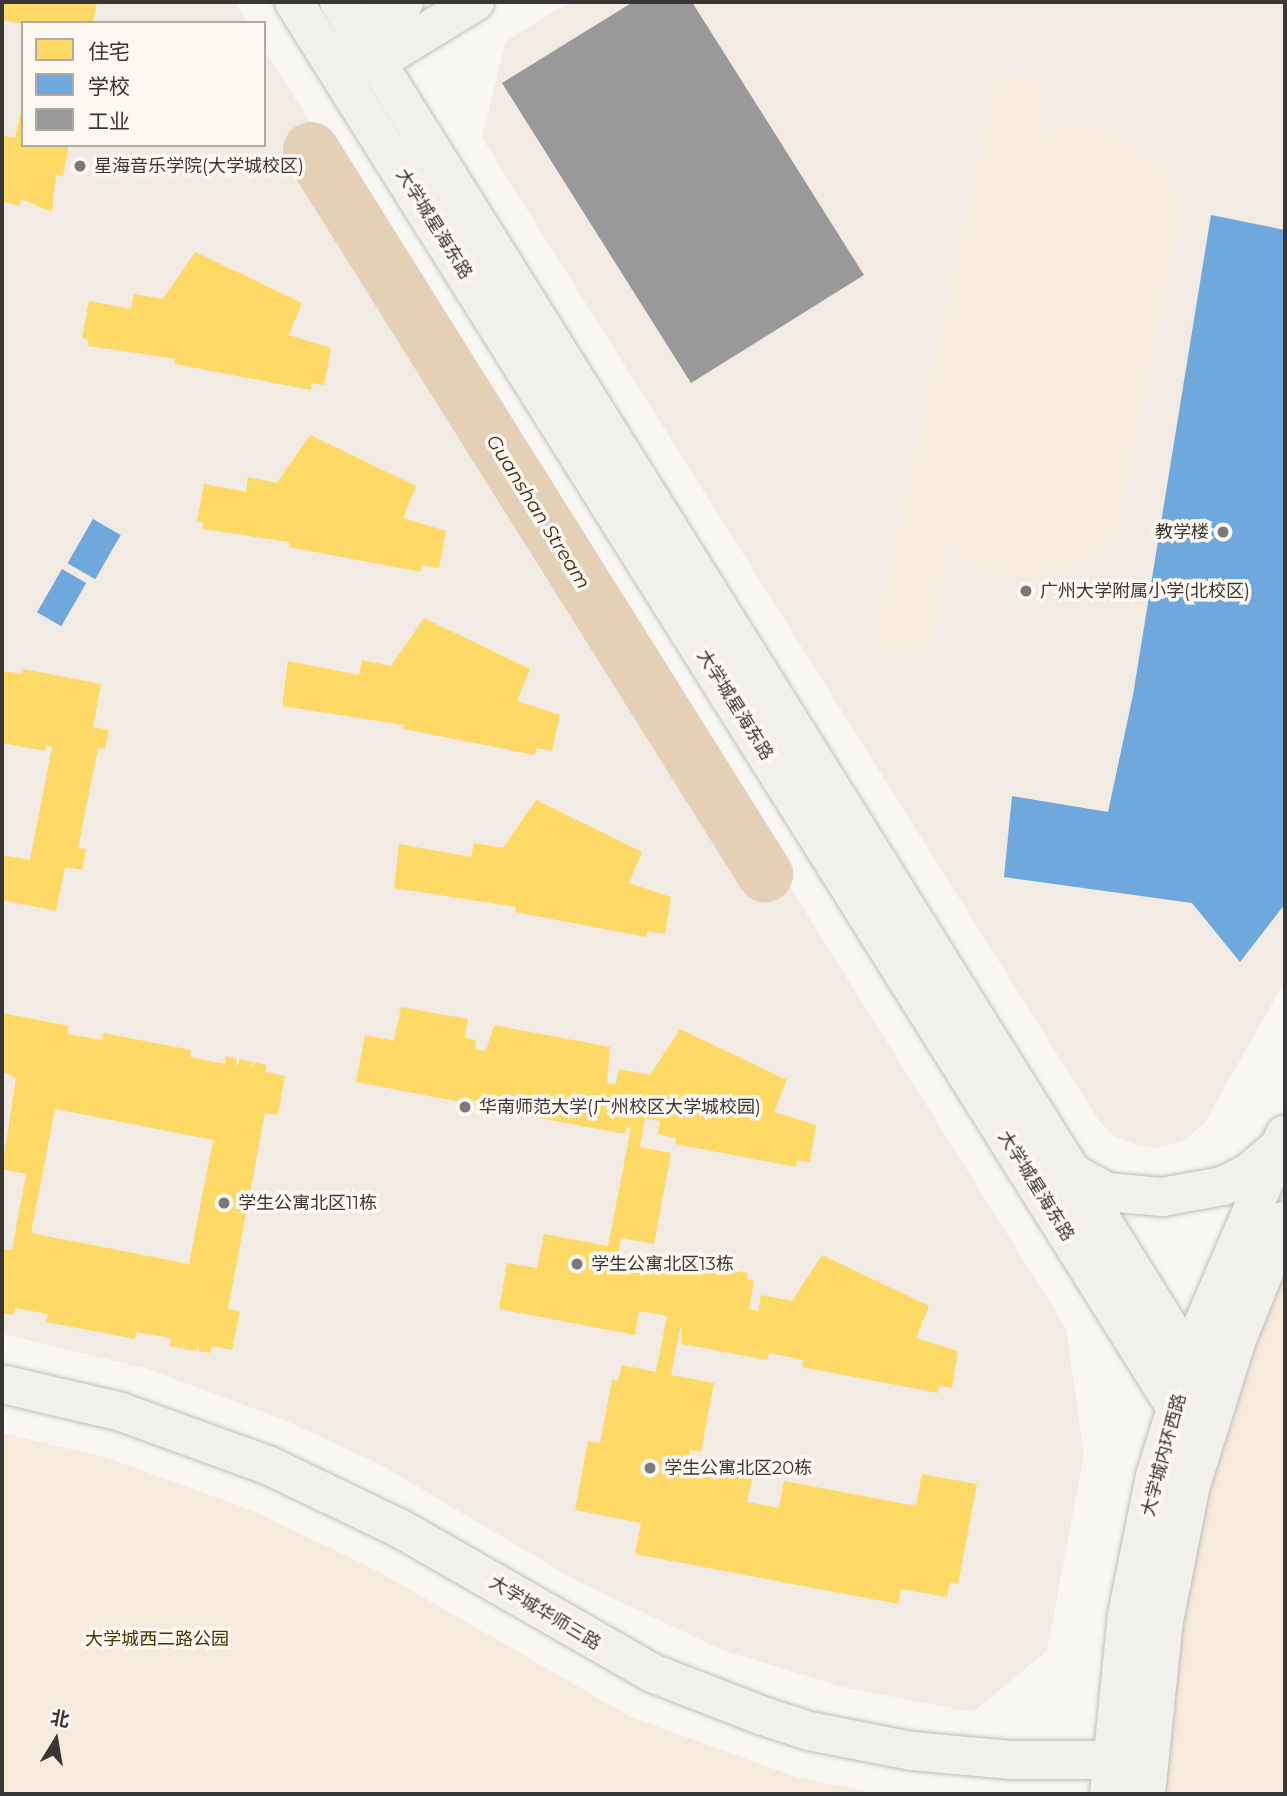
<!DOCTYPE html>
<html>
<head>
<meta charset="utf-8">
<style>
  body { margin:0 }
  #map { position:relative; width:1287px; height:1796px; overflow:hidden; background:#f9f7f4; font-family:Montserrat,"Noto Sans SC",sans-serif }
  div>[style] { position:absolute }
  .built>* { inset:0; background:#f2ebe3 }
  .green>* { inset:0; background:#f6eadc }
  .homes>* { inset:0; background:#ffd966 }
  .schools>* { inset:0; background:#6fa8dc; transform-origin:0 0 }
  .industry>* { inset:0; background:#999 }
  .river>* { height:56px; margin:-28px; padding:0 28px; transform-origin:28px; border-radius:28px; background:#e3d0b6 }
  .roads { filter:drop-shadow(0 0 2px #bfbdbb) drop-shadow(0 0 2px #bfbdbb) }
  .secondary>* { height:38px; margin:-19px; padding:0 19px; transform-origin:19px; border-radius:19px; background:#f2f0ed }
  .dots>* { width:19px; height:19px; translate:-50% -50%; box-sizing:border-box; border:4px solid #fcf7f1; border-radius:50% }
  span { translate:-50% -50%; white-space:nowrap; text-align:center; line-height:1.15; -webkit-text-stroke:7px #fcf7f1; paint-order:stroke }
  .poi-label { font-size:18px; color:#393735 }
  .left { translate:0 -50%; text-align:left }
  .right { translate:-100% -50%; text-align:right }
  .street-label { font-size:18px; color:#393735 }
  .park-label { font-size:18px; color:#4c3104 }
  .water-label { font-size:19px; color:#3e2b0e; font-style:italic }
  .frame { position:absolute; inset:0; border:4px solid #393735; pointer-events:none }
  .legend { position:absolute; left:21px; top:21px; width:245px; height:126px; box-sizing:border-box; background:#fcf7f1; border:2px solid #aeaaa6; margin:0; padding:9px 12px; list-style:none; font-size:21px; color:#393735 }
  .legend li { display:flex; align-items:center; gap:14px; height:35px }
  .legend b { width:35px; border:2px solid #aeaaa6 }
  .north { position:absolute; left:21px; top:1705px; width:70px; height:70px; -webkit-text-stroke:5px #fcf7f1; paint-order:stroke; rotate:11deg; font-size:19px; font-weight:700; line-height:28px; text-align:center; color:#393735 }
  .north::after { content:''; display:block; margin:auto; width:24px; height:32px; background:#393735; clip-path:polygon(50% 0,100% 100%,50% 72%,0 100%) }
</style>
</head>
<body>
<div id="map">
  <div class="built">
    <i style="clip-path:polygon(2px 2px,235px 2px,248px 23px,23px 23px,23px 145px,264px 145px,264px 49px,321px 139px,298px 154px,756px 885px,780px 871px,1066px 1328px,1084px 1455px,1047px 1651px,973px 1712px,842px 1687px,722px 1650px,575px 1580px,381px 1465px,284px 1420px,145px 1368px,2px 1334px)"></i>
    <i style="clip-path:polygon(570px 2px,1285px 2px,1285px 981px,1204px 1124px,1183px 1141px,1157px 1148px,1138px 1146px,1112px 1135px,1099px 1121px,482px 138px,506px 41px)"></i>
  </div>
  <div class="green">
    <i style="clip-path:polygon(999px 71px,1045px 80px,1034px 136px,1085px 123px,1129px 141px,1167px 175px,1179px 212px,1115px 536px,1085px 560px,1022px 580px,965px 559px,948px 540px,928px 655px,873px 643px)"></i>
    <i style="clip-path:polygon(1285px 1221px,1285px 1794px,1158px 1794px,1195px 1519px)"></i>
    <i style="clip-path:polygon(2px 1433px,108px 1458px,251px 1510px,376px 1570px,631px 1717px,796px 1777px,878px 1794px,2px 1794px)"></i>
  </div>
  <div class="homes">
    <i style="clip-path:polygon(2px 2px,97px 2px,93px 22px,23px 24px,2px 20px)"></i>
    <i style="clip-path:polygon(23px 104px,23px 145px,69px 145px,63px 176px,56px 174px,52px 212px,21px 199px,20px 206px,2px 202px,2px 135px,15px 138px)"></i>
    <i style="clip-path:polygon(195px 252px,302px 303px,289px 335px,331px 348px,324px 385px,312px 383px,311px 390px,175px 364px,175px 359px,158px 356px,87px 346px,89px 340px,82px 338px,89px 301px,131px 309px,134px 294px,163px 299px)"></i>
    <i style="clip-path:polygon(310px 435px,416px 486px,403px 518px,446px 531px,439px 568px,422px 565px,421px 572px,289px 547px,290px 542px,202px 529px,203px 522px,197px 521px,204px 484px,246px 492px,248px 477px,277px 483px)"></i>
    <i style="clip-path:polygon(424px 618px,530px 669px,517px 701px,560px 715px,552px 751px,536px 748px,535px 755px,403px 729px,404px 725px,282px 706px,288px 661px,359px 675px,362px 660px,391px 666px)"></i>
    <i style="clip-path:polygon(23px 669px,101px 684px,93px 727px,109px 730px,105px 749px,98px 748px,78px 848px,86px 849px,82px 870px,65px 867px,56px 911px,2px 900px,2px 855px,30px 860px,52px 747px,46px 745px,45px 751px,2px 743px,2px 671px,22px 674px)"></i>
    <i style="clip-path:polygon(536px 800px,642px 852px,629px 883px,671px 897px,665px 934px,648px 931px,646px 937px,515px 912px,516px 907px,394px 888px,399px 844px,471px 857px,474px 843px,503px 848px)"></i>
    <i style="clip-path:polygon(401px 1007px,468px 1019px,465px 1038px,476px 1040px,475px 1049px,486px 1051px,494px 1025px,610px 1047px,607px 1083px,616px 1084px,619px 1069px,650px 1075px,680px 1029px,787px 1080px,774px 1112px,816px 1125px,810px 1162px,797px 1160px,796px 1167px,675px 1144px,676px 1138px,658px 1134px,660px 1121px,645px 1119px,640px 1147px,671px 1153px,654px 1244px,621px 1238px,617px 1266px,631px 1268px,633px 1258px,651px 1261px,652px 1255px,748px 1273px,747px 1279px,754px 1281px,749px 1309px,758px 1311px,761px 1295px,792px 1301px,822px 1255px,929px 1306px,916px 1338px,958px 1351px,952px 1388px,939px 1386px,938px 1393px,802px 1367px,803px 1360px,769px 1353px,767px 1360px,682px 1344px,681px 1325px,671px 1375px,714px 1383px,701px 1452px,690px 1450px,687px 1463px,753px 1475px,747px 1502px,779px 1508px,784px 1481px,916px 1506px,922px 1474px,977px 1484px,958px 1584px,950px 1582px,947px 1597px,901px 1589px,898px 1604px,635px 1554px,641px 1523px,575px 1510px,588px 1441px,600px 1443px,612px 1380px,618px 1381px,622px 1365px,656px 1372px,667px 1316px,639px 1311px,635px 1335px,499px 1309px,507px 1263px,537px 1268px,544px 1234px,608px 1246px,631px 1128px,626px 1127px,625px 1134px,539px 1118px,540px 1110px,493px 1101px,492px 1108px,356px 1082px,365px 1035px,394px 1041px)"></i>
    <i style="clip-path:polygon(evenodd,2px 1013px,69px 1026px,67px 1034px,102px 1040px,103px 1033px,191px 1050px,190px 1057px,225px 1064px,226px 1056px,237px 1059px,236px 1068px,240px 1059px,253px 1062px,251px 1069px,255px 1062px,267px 1065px,265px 1072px,285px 1076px,278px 1115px,265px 1113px,228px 1309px,240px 1311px,232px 1350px,212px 1346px,210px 1353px,199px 1351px,198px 1343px,196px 1351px,183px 1349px,185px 1341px,181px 1348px,169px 1346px,171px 1338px,136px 1332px,135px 1339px,46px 1322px,48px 1314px,15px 1308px,14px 1315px,2px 1313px,2px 1249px,12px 1250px,26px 1174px,2px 1169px,16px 1078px,2px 1071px,2px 1013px,55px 1109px,213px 1140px,189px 1264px,31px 1233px,55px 1109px)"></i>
  </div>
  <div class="schools">
    <i style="clip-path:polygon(1211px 215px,1285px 230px,1285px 904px,1240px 962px,1192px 903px,1004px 877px,1012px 796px,1108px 812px,1133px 695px)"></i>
    <i style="left:93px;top:519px;width:32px;height:51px;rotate:30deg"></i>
    <i style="left:62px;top:569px;width:28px;height:50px;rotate:30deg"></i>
  </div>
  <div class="industry">
    <i style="clip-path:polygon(633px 2px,692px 2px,864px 275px,691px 383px,502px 83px)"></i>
  </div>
  <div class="river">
    <i style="left:311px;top:150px;width:855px;rotate:57.91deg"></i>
  </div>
  <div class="roads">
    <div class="secondary">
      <i style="left:294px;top:2px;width:1660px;rotate:57.9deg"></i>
      <i style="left:339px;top:2px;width:1653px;rotate:57.95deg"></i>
      <i style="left:343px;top:53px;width:26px;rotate:-58deg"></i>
      <i style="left:357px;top:31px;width:55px;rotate:-31.7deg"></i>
      <i style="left:351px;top:65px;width:26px;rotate:-7deg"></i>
      <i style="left:377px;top:62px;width:115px;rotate:-31.5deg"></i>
      <i style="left:1071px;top:1172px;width:41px;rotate:29.1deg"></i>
      <i style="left:1107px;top:1192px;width:55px;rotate:5.2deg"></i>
      <i style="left:1162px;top:1197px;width:62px;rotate:-10.2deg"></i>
      <i style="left:1223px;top:1186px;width:27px;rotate:-27deg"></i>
      <i style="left:1247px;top:1174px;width:38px;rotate:-40deg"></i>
      <i style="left:2px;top:1384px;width:122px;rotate:13.2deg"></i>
      <i style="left:121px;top:1412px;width:158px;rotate:19.9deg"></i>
      <i style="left:270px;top:1466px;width:143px;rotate:25.7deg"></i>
      <i style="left:399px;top:1528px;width:292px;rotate:29.8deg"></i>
      <i style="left:652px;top:1673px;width:119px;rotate:21.2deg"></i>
      <i style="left:763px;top:1716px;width:48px;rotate:18.1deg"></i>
      <i style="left:809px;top:1731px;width:105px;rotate:11deg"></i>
      <i style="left:912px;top:1751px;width:99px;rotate:5.2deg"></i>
      <i style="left:1011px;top:1760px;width:99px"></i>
      <i style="left:1109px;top:1794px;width:180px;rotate:-84.3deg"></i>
      <i style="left:1127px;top:1615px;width:142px;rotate:-78.6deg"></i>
      <i style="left:1155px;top:1476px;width:154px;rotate:-72.6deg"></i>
      <i style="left:1201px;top:1329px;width:212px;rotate:-66.7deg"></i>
      <i style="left:1146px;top:1794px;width:174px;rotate:-84.1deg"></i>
      <i style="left:1164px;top:1621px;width:139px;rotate:-78.8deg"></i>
      <i style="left:1191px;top:1485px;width:150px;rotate:-72.5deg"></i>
      <i style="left:1236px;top:1342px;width:131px;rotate:-68.1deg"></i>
    </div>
  </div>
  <div class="dots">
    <i style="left:80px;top:166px;background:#7c7a78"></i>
    <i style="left:1223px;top:532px;background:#7c7a78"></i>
    <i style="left:1026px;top:591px;background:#7c7a78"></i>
    <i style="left:465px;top:1107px;background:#7c7a78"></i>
    <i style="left:224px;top:1203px;background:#7c7a78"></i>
    <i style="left:577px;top:1264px;background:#7c7a78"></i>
    <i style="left:650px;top:1468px;background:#7c7a78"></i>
  </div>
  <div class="poi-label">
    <span class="left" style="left:94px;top:166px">星海音乐学院(大学城校区)</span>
    <span class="right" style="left:1209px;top:532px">教学楼</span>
    <span class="left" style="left:1040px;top:591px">广州大学附属小学(北校区)</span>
    <span class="left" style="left:479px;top:1107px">华南师范大学(广州校区大学城校园)</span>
    <span class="left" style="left:238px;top:1203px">学生公寓北区11栋</span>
    <span class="left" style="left:591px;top:1264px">学生公寓北区13栋</span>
    <span class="left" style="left:664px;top:1468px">学生公寓北区20栋</span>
  </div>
  <div class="street-label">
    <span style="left:434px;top:224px;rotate:58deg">大学城星海东路</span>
    <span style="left:735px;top:705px;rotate:58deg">大学城星海东路</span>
    <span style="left:1036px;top:1186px;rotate:58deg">大学城星海东路</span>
    <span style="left:1164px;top:1455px;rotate:-75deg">大学城内环西路</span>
    <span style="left:545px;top:1613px;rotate:31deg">大学城华师三路</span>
  </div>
  <div class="park-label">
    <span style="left:157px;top:1639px">大学城西二路公园</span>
  </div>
  <div class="water-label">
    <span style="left:538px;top:512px;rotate:58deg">Guanshan Stream</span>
  </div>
  <div class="frame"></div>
  <ul class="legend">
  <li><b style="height:19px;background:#ffd966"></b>住宅</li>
  <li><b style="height:19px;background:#6fa8dc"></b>学校</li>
  <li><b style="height:19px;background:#999"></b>工业</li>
  </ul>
  <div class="north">北</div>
</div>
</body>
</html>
